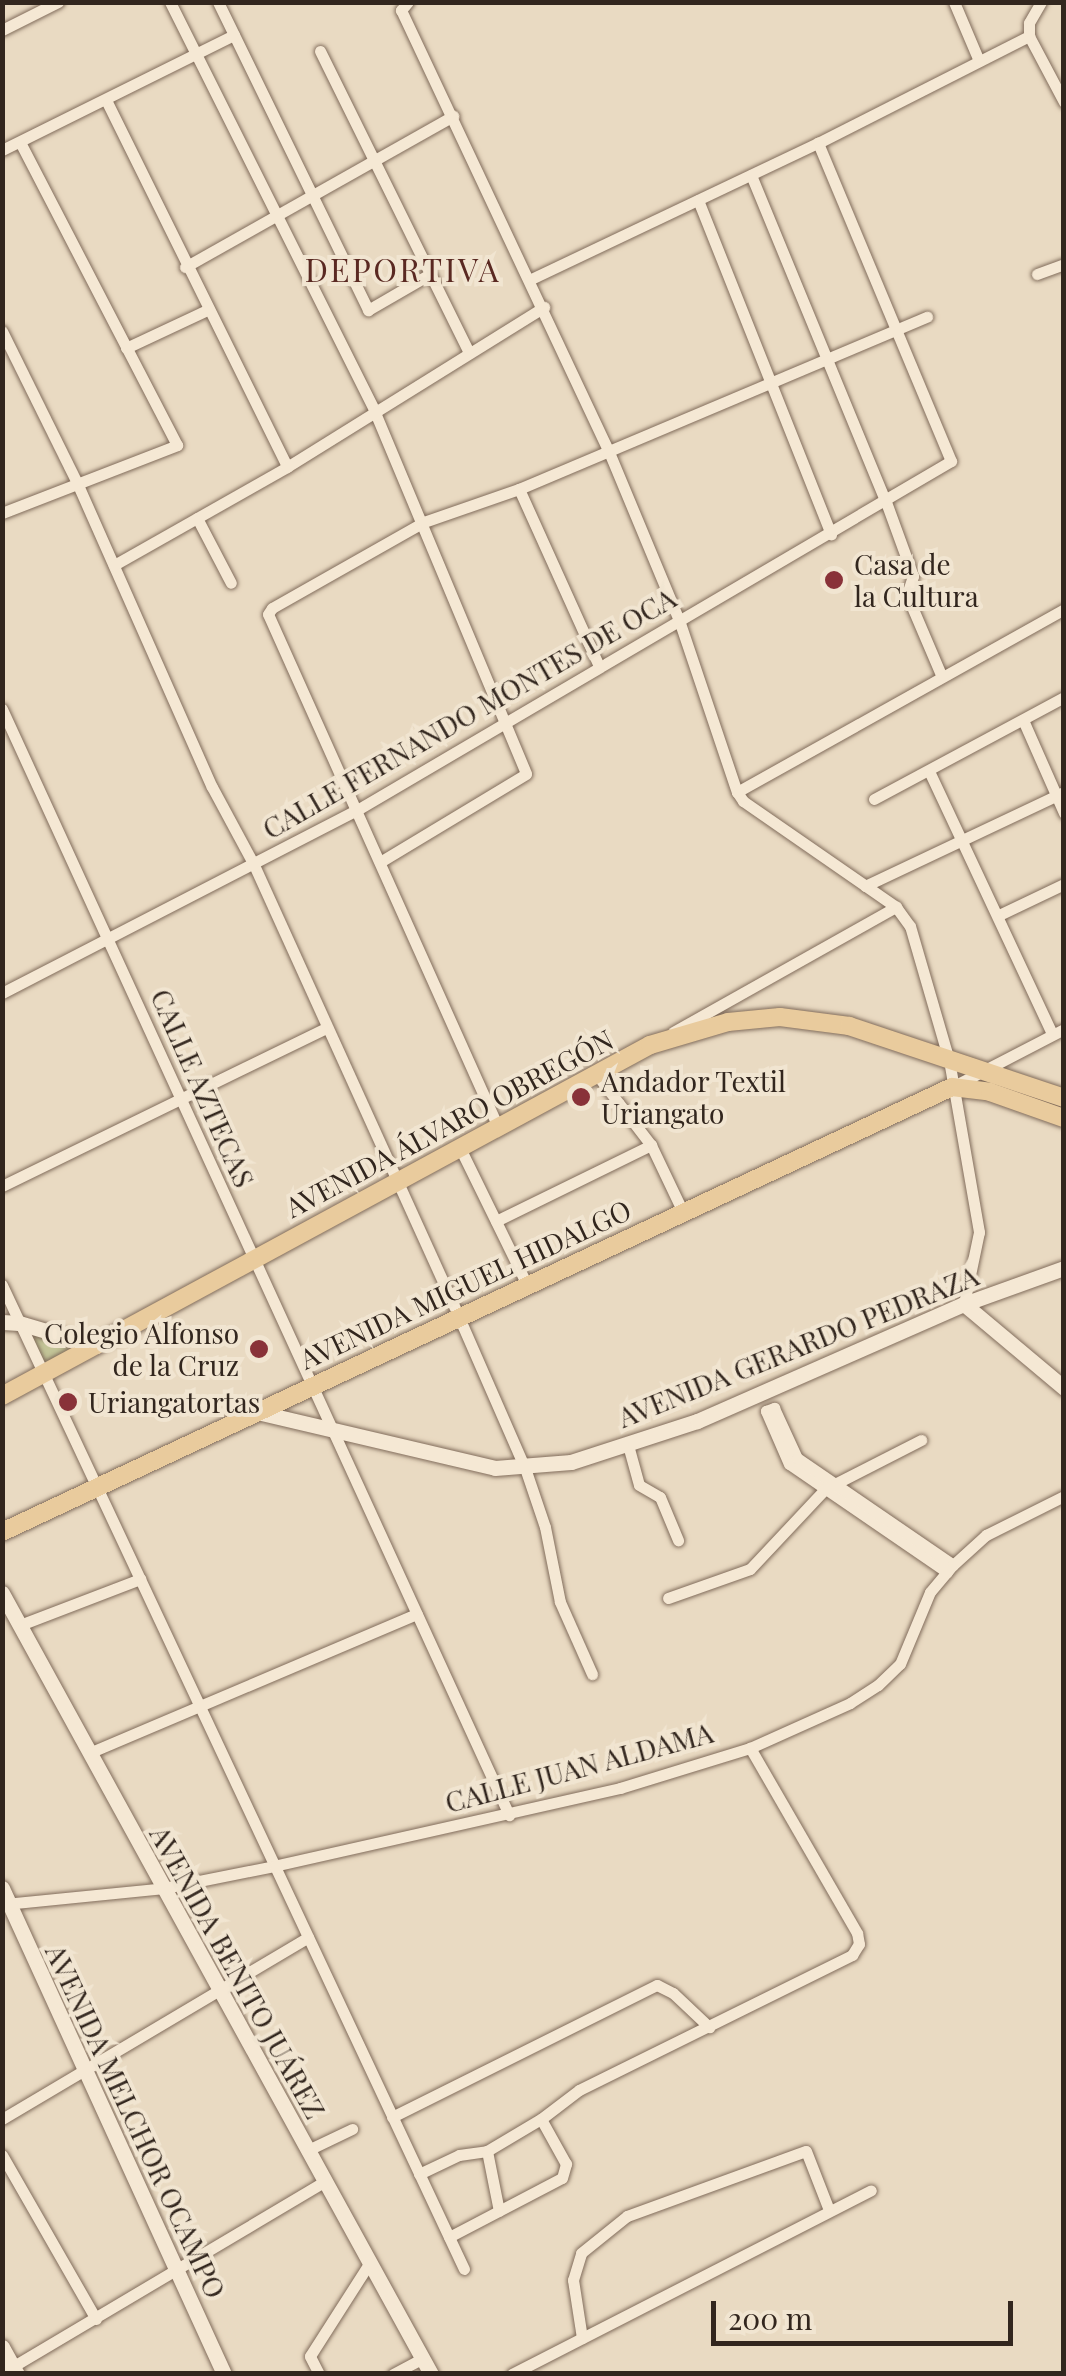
<!DOCTYPE html>
<html>
<head>
<meta charset="utf-8">
<style>
  body { margin:0 }
  #map { position:relative; width:1066px; height:2376px; overflow:hidden; background:#e9dac2; font-family:"Playfair Display",serif }
  div>[style] { position:absolute }
  .green>* { inset:0; background:#c3c598 }
  .roads { filter:drop-shadow(0 0 2px #816c5b) drop-shadow(0 0 2px #816c5b) }
  .street>* { height:11px; margin:-5.5px; padding:0 5.5px; transform-origin:5.5px; border-radius:5.5px; background:#f5e8d4 }
  .secondary>* { height:15px; margin:-7.5px; padding:0 7.5px; transform-origin:7.5px; border-radius:7.5px; background:#f5e8d4 }
  .primary>* { height:18px; margin:-9px; padding:0 9px; transform-origin:9px; border-radius:9px; background:#e9cb9d }
  .dots>* { width:28px; height:28px; translate:-50% -50%; box-sizing:border-box; border:5px solid #f1e5d1; border-radius:50% }
  span { translate:-50% -50%; white-space:nowrap; text-align:center; line-height:1.15; -webkit-text-stroke:8px #f1e5d1; paint-order:stroke }
  .poi-label { font-size:28px; color:#32261e }
  .left { translate:0 -50%; text-align:left }
  .right { translate:-100% -50%; text-align:right }
  .street-label { font-size:28px; color:#32261e }
  .quarter-label { font-size:32px; color:#5a2922; letter-spacing:2.5px }
  .frame { position:absolute; inset:0; border:5px solid #32261e; pointer-events:none }
  .scale { position:absolute; left:711px; top:2301px; width:302px; height:45px; box-sizing:border-box; border:5px solid #32261e; border-top:0; padding-left:12px; font-size:30px; line-height:35px; white-space:nowrap; color:#32261e; -webkit-text-stroke:8px #f1e5d1; paint-order:stroke }
</style>
</head>
<body>
<div id="map">
  <div class="green">
    <i style="clip-path:polygon(30px 1331px,79px 1353px,45px 1369px)"></i>
  </div>
  <div class="roads">
    <div class="street">
      <i style="left:170px;top:2px;width:456px;rotate:63.4deg"></i>
      <i style="left:374px;top:410px;width:394px;rotate:67.3deg"></i>
      <i style="left:526px;top:774px;width:170px;rotate:148.9deg"></i>
      <i style="left:218px;top:2px;width:343px;rotate:64deg"></i>
      <i style="left:368px;top:310px;width:72px;rotate:-30.1deg"></i>
      <i style="left:408px;top:2px;width:11px;rotate:131deg"></i>
      <i style="left:401px;top:10px;width:488px;rotate:64.8deg"></i>
      <i style="left:609px;top:452px;width:182px;rotate:67.4deg"></i>
      <i style="left:679px;top:620px;width:182px;rotate:71.4deg"></i>
      <i style="left:737px;top:792px;width:11px;rotate:56deg"></i>
      <i style="left:743px;top:801px;width:186px;rotate:34.7deg"></i>
      <i style="left:896px;top:907px;width:24px;rotate:54deg"></i>
      <i style="left:910px;top:926px;width:140px;rotate:73.8deg"></i>
      <i style="left:949px;top:1060px;width:175px;rotate:80.1deg"></i>
      <i style="left:979px;top:1232px;width:74px;rotate:101.8deg"></i>
      <i style="left:954px;top:2px;width:64px;rotate:67deg"></i>
      <i style="left:1041px;top:2px;width:24px;rotate:120deg"></i>
      <i style="left:1029px;top:23px;width:13px;rotate:90deg"></i>
      <i style="left:1029px;top:36px;width:75px;rotate:62.1deg"></i>
      <i style="left:2px;top:30px;width:63px;rotate:-26.6deg"></i>
      <i style="left:320px;top:51px;width:336px;rotate:63.7deg"></i>
      <i style="left:106px;top:100px;width:409px;rotate:63.7deg"></i>
      <i style="left:2px;top:150px;width:259px;rotate:-26.4deg"></i>
      <i style="left:751px;top:175px;width:354px;rotate:67.6deg"></i>
      <i style="left:886px;top:502px;width:79px;rotate:70deg"></i>
      <i style="left:913px;top:576px;width:20px;rotate:108deg"></i>
      <i style="left:907px;top:595px;width:89px;rotate:66.9deg"></i>
      <i style="left:698px;top:200px;width:360px;rotate:68.3deg"></i>
      <i style="left:185px;top:267px;width:308px;rotate:-29.4deg"></i>
      <i style="left:1037px;top:274px;width:29px;rotate:-20deg"></i>
      <i style="left:529px;top:280px;width:320px;rotate:-25.4deg"></i>
      <i style="left:818px;top:143px;width:237px;rotate:-26.9deg"></i>
      <i style="left:2px;top:331px;width:172px;rotate:63.7deg"></i>
      <i style="left:78px;top:485px;width:330px;rotate:66.1deg"></i>
      <i style="left:212px;top:787px;width:89px;rotate:61.7deg"></i>
      <i style="left:254px;top:865px;width:494px;rotate:65.6deg"></i>
      <i style="left:458px;top:1315px;width:167px;rotate:66.4deg"></i>
      <i style="left:525px;top:1468px;width:62px;rotate:71.3deg"></i>
      <i style="left:545px;top:1527px;width:76px;rotate:78.7deg"></i>
      <i style="left:560px;top:1602px;width:79px;rotate:66deg"></i>
      <i style="left:126px;top:348px;width:89px;rotate:-25.1deg"></i>
      <i style="left:519px;top:489px;width:194px;rotate:65.7deg"></i>
      <i style="left:2px;top:513px;width:188px;rotate:-21.2deg"></i>
      <i style="left:177px;top:445px;width:341px;rotate:-117.4deg"></i>
      <i style="left:197px;top:518px;width:73px;rotate:62.4deg"></i>
      <i style="left:114px;top:565px;width:199px;rotate:-29.5deg"></i>
      <i style="left:287px;top:467px;width:303px;rotate:-31.9deg"></i>
      <i style="left:2px;top:709px;width:1217px;rotate:65.37deg"></i>
      <i style="left:1023px;top:720px;width:102px;rotate:66.2deg"></i>
      <i style="left:929px;top:771px;width:290px;rotate:64.9deg"></i>
      <i style="left:737px;top:792px;width:375px;rotate:-29.2deg"></i>
      <i style="left:874px;top:799px;width:216px;rotate:-28.2deg"></i>
      <i style="left:865px;top:886px;width:220px;rotate:-25.3deg"></i>
      <i style="left:999px;top:915px;width:72px;rotate:-25.5deg"></i>
      <i style="left:2px;top:993px;width:399px;rotate:-27.3deg"></i>
      <i style="left:357px;top:810px;width:689px;rotate:-30.44deg"></i>
      <i style="left:951px;top:461px;width:345px;rotate:-112.7deg"></i>
      <i style="left:673px;top:1032px;width:256px;rotate:-29.3deg"></i>
      <i style="left:597px;top:1075px;width:88px;rotate:52.4deg"></i>
      <i style="left:651px;top:1145px;width:74px;rotate:64.5deg"></i>
      <i style="left:956px;top:1085px;width:122px;rotate:-27.4deg"></i>
      <i style="left:498px;top:1127px;width:562px;rotate:-114.15deg"></i>
      <i style="left:268px;top:614px;width:7px;rotate:-56deg"></i>
      <i style="left:272px;top:608px;width:175px;rotate:-29.5deg"></i>
      <i style="left:424px;top:522px;width:101px;rotate:-19.2deg"></i>
      <i style="left:519px;top:489px;width:443px;rotate:-22.9deg"></i>
      <i style="left:460px;top:1148px;width:153px;rotate:63.9deg"></i>
      <i style="left:2px;top:1186px;width:360px;rotate:-26deg"></i>
      <i style="left:496px;top:1221px;width:173px;rotate:-26.1deg"></i>
      <i style="left:2px;top:1285px;width:1087px;rotate:64.85deg"></i>
      <i style="left:628px;top:1445px;width:41px;rotate:74.6deg"></i>
      <i style="left:639px;top:1485px;width:24px;rotate:30deg"></i>
      <i style="left:660px;top:1497px;width:47px;rotate:67.3deg"></i>
      <i style="left:947px;top:1572px;width:191px;rotate:-145.6deg"></i>
      <i style="left:789px;top:1464px;width:58px;rotate:-113.5deg"></i>
      <i style="left:766px;top:1411px;width:9px;rotate:-21deg"></i>
      <i style="left:774px;top:1408px;width:55px;rotate:65.3deg"></i>
      <i style="left:797px;top:1458px;width:189px;rotate:34.4deg"></i>
      <i style="left:668px;top:1598px;width:87px;rotate:-19.5deg"></i>
      <i style="left:750px;top:1569px;width:110px;rotate:-46.8deg"></i>
      <i style="left:825px;top:1489px;width:108px;rotate:-27deg"></i>
      <i style="left:20px;top:1625px;width:129px;rotate:-21deg"></i>
      <i style="left:89px;top:1753px;width:356px;rotate:-23deg"></i>
      <i style="left:5px;top:1904px;width:160px;rotate:-5.7deg"></i>
      <i style="left:164px;top:1888px;width:112px;rotate:-11.3deg"></i>
      <i style="left:274px;top:1866px;width:355px;rotate:-12.7deg"></i>
      <i style="left:620px;top:1788px;width:136px;rotate:-17.1deg"></i>
      <i style="left:750px;top:1748px;width:110px;rotate:-24.2deg"></i>
      <i style="left:850px;top:1703px;width:33px;rotate:-33deg"></i>
      <i style="left:878px;top:1685px;width:30px;rotate:-44deg"></i>
      <i style="left:900px;top:1664px;width:78px;rotate:-67.4deg"></i>
      <i style="left:930px;top:1592px;width:35px;rotate:-50deg"></i>
      <i style="left:953px;top:1565px;width:45px;rotate:-42.3deg"></i>
      <i style="left:986px;top:1535px;width:87px;rotate:-26.6deg"></i>
      <i style="left:392px;top:2117px;width:296px;rotate:-26.5deg"></i>
      <i style="left:657px;top:1985px;width:18px;rotate:27deg"></i>
      <i style="left:673px;top:1993px;width:50px;rotate:43.4deg"></i>
      <i style="left:2px;top:2119px;width:356px;rotate:-30.7deg"></i>
      <i style="left:308px;top:2150px;width:49px;rotate:-25.5deg"></i>
      <i style="left:487px;top:2151px;width:61px;rotate:78.7deg"></i>
      <i style="left:2px;top:2155px;width:189px;rotate:60.2deg"></i>
      <i style="left:419px;top:2174px;width:44px;rotate:-25.4deg"></i>
      <i style="left:459px;top:2155px;width:28px;rotate:-8deg"></i>
      <i style="left:487px;top:2151px;width:63px;rotate:-30.7deg"></i>
      <i style="left:541px;top:2119px;width:48px;rotate:-37.3deg"></i>
      <i style="left:579px;top:2090px;width:305px;rotate:-26.3deg"></i>
      <i style="left:852px;top:1955px;width:13px;rotate:-58deg"></i>
      <i style="left:859px;top:1944px;width:11px;rotate:-100deg"></i>
      <i style="left:857px;top:1933px;width:214px;rotate:-120deg"></i>
      <i style="left:449px;top:2237px;width:127px;rotate:-27.6deg"></i>
      <i style="left:562px;top:2178px;width:15px;rotate:-74deg"></i>
      <i style="left:566px;top:2164px;width:51px;rotate:-119.1deg"></i>
      <i style="left:582px;top:2338px;width:59px;rotate:-98.8deg"></i>
      <i style="left:573px;top:2280px;width:28px;rotate:-73deg"></i>
      <i style="left:581px;top:2253px;width:59px;rotate:-38.8deg"></i>
      <i style="left:627px;top:2216px;width:190px;rotate:-20deg"></i>
      <i style="left:806px;top:2151px;width:63px;rotate:68.7deg"></i>
      <i style="left:2px;top:2373px;width:376px;rotate:-30.7deg"></i>
      <i style="left:319px;top:2374px;width:20px;rotate:-117deg"></i>
      <i style="left:310px;top:2356px;width:112px;rotate:-57.4deg"></i>
      <i style="left:393px;top:2374px;width:34px;rotate:-28deg"></i>
      <i style="left:512px;top:2374px;width:403px;rotate:-27.1deg"></i>
    </div>
    <div class="secondary">
      <i style="left:964px;top:1304px;width:131px;rotate:40deg"></i>
      <i style="left:2px;top:1322px;width:17px;rotate:3deg"></i>
      <i style="left:19px;top:1323px;width:81px;rotate:16.4deg"></i>
      <i style="left:257px;top:1412px;width:244px;rotate:13.2deg"></i>
      <i style="left:495px;top:1468px;width:76px;rotate:-4.5deg"></i>
      <i style="left:571px;top:1462px;width:133px;rotate:-18deg"></i>
      <i style="left:697px;top:1421px;width:292px;rotate:-23.7deg"></i>
      <i style="left:964px;top:1304px;width:106px;rotate:-19.8deg"></i>
      <i style="left:2px;top:1593px;width:891px;rotate:61.22deg"></i>
      <i style="left:2px;top:1888px;width:534px;rotate:65.45deg"></i>
      <i style="left:2px;top:2347px;width:31px;rotate:61deg"></i>
    </div>
    <div class="primary">
      <i style="left:2px;top:1396px;width:737px;rotate:-28.44deg"></i>
      <i style="left:650px;top:1045px;width:81px;rotate:-16.4deg"></i>
      <i style="left:728px;top:1022px;width:52px;rotate:-5.5deg"></i>
      <i style="left:780px;top:1017px;width:70px;rotate:7.4deg"></i>
      <i style="left:849px;top:1026px;width:227px;rotate:18.5deg"></i>
      <i style="left:2px;top:1532px;width:1049px;rotate:-25.1deg"></i>
      <i style="left:952px;top:1087px;width:38px;rotate:7deg"></i>
      <i style="left:990px;top:1092px;width:78px;rotate:19.4deg"></i>
    </div>
  </div>
  <div class="dots">
    <i style="left:834px;top:580px;background:#893239"></i>
    <i style="left:581px;top:1097px;background:#893239"></i>
    <i style="left:259px;top:1349px;background:#893239"></i>
    <i style="left:68px;top:1402px;background:#893239"></i>
  </div>
  <div class="poi-label">
    <span class="left" style="left:854px;top:580px">Casa de<br>la Cultura</span>
    <span class="left" style="left:601px;top:1097px">Andador Textil<br>Uriangato</span>
    <span class="right" style="left:239px;top:1349px">Colegio Alfonso<br>de la Cruz</span>
    <span class="left" style="left:88px;top:1402px">Uriangatortas</span>
  </div>
  <div class="street-label">
    <span style="left:469px;top:713px;rotate:-30deg">CALLE FERNANDO MONTES DE OCA</span>
    <span style="left:203px;top:1088px;rotate:66deg">CALLE AZTECAS</span>
    <span style="left:449px;top:1123px;rotate:-28deg">AVENIDA ÁLVARO OBREGÓN</span>
    <span style="left:465px;top:1284px;rotate:-25deg">AVENIDA MIGUEL HIDALGO</span>
    <span style="left:798px;top:1346px;rotate:-22deg">AVENIDA GERARDO PEDRAZA</span>
    <span style="left:579px;top:1767px;rotate:-15deg">CALLE JUAN ALDAMA</span>
    <span style="left:238px;top:1972px;rotate:61deg">AVENIDA BENITO JUÁREZ</span>
    <span style="left:136px;top:2121px;rotate:65deg">AVENIDA MELCHOR OCAMPO</span>
  </div>
  <div class="quarter-label">
    <span style="left:403px;top:269px">DEPORTIVA</span>
  </div>
  <div class="frame"></div>
  <div class="scale">200 m</div>
</div>
</body>
</html>
